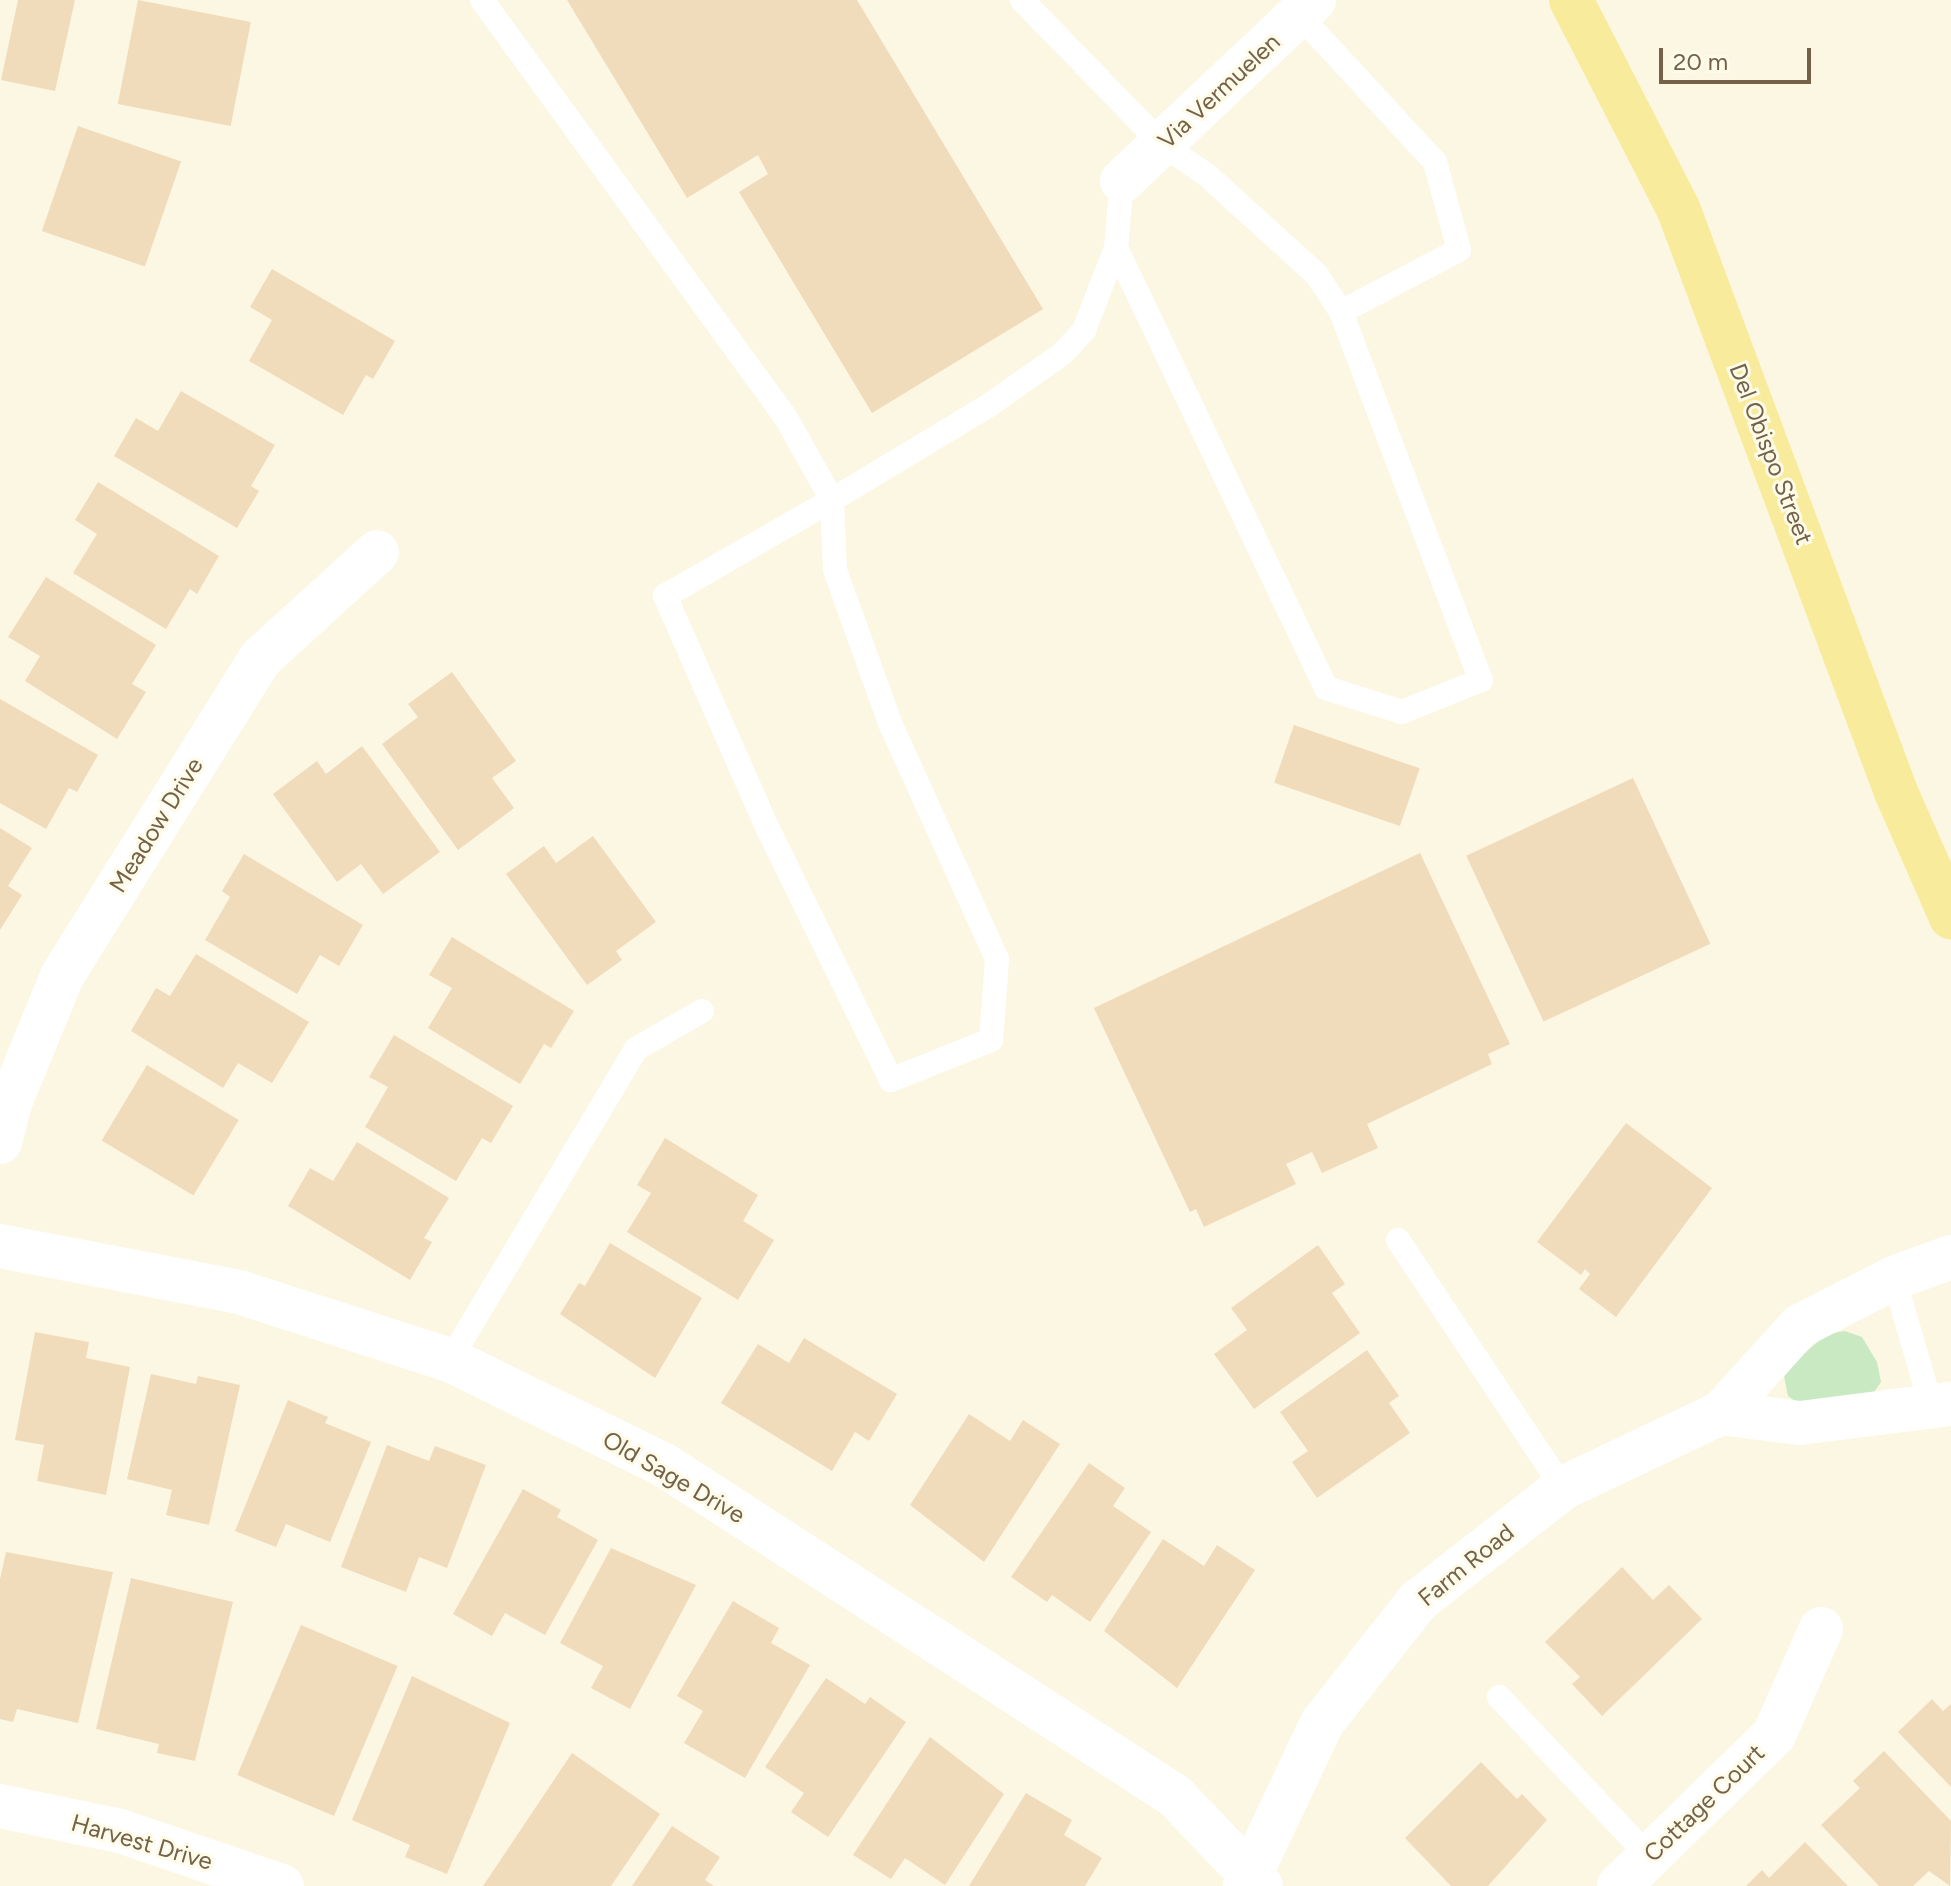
<!DOCTYPE html>
<html>
<head>
<meta charset="utf-8">
<style>
  body { margin:0 }
  #map { position:relative; width:1951px; height:1886px; overflow:hidden; background:#fcf7e3; font-family:Figtree,sans-serif }
  div>[style] { position:absolute }
  .green>* { inset:0; background:#c9e9c2 }
  .building>* { inset:0; background:#f0dcbb; transform-origin:0 0 }
  .lane>* { height:24px; margin:-12px; padding:0 12px; transform-origin:12px; border-radius:12px; background:#fff }
  .street>* { height:44px; margin:-22px; padding:0 22px; transform-origin:22px; border-radius:22px; background:#fff }
  .primary>* { height:44px; margin:-22px; padding:0 22px; transform-origin:22px; border-radius:22px; background:#f9eb9c }
  span { translate:-50% -50%; white-space:nowrap; text-align:center; line-height:1.15; -webkit-text-stroke:6px #fffbe9; paint-order:stroke }
  .street-label { font-size:24px; color:#73614a }
  .scale { position:absolute; left:1659px; top:48px; width:152px; height:36px; box-sizing:border-box; border:4px solid #73614a; border-top:0; padding-left:10px; font-size:24px; line-height:28px; white-space:nowrap; color:#73614a; -webkit-text-stroke:6px #fffbe9; paint-order:stroke }
</style>
</head>
<body>
<div id="map">
  <div class="green">
    <i style="clip-path:polygon(1845px 1331px,1862px 1337px,1877px 1362px,1881px 1382px,1870px 1398px,1799px 1404px,1788px 1396px,1783px 1371px,1827px 1334px)"></i>
  </div>
  <div class="building">
    <i style="clip-path:polygon(18px 0,75px 0,55px 91px,1px 80px)"></i>
    <i style="left:138px;top:0;width:115px;height:106px;rotate:11deg"></i>
    <i style="clip-path:polygon(567px 0,857px 0,1043px 309px,872px 413px,739px 192px,768px 174px,758px 155px,687px 198px)"></i>
    <i style="left:78px;top:126px;width:109px;height:111px;rotate:19deg"></i>
    <i style="clip-path:polygon(272px 269px,395px 341px,373px 379px,366px 375px,343px 415px,249px 361px,272px 320px,250px 307px)"></i>
    <i style="clip-path:polygon(181px 391px,275px 445px,251px 486px,259px 491px,237px 528px,114px 456px,136px 418px,158px 431px)"></i>
    <i style="clip-path:polygon(98px 482px,219px 556px,197px 594px,190px 589px,166px 629px,73px 573px,97px 534px,75px 520px)"></i>
    <i style="clip-path:polygon(46px 577px,156px 645px,132px 684px,146px 692px,117px 739px,25px 681px,40px 656px,8px 637px)"></i>
    <i style="clip-path:polygon(452px 672px,516px 761px,492px 778px,514px 808px,458px 850px,382px 744px,418px 717px,408px 704px)"></i>
    <i style="clip-path:polygon(0 699px,98px 755px,77px 792px,69px 788px,46px 829px,0 803px)"></i>
    <i style="left:1294px;top:725px;width:133px;height:61px;rotate:19deg"></i>
    <i style="clip-path:polygon(362px 746px,440px 852px,383px 894px,361px 864px,337px 882px,273px 794px,317px 761px,326px 774px)"></i>
    <i style="left:1633px;top:778px;width:183px;height:184px;rotate:65deg"></i>
    <i style="clip-path:polygon(0 828px,32px 848px,8px 886px,22px 895px,0 930px)"></i>
    <i style="clip-path:polygon(593px 836px,656px 922px,616px 951px,622px 960px,587px 985px,506px 874px,544px 846px,556px 863px)"></i>
    <i style="clip-path:polygon(1420px 853px,1510px 1044px,1488px 1054px,1492px 1064px,1367px 1124px,1378px 1148px,1322px 1173px,1312px 1152px,1286px 1164px,1296px 1184px,1204px 1227px,1196px 1209px,1190px 1212px,1094px 1008px)"></i>
    <i style="clip-path:polygon(244px 854px,363px 925px,339px 966px,320px 955px,297px 994px,205px 940px,230px 897px,222px 891px)"></i>
    <i style="clip-path:polygon(452px 937px,574px 1011px,551px 1048px,544px 1044px,520px 1084px,428px 1028px,452px 988px,429px 975px)"></i>
    <i style="clip-path:polygon(196px 954px,309px 1022px,272px 1083px,238px 1063px,223px 1088px,131px 1031px,156px 988px,170px 996px)"></i>
    <i style="clip-path:polygon(394px 1035px,513px 1106px,491px 1143px,482px 1138px,456px 1181px,365px 1127px,388px 1087px,369px 1077px)"></i>
    <i style="left:147px;top:1065px;width:107px;height:88px;rotate:31deg"></i>
    <i style="clip-path:polygon(1626px 1123px,1712px 1188px,1616px 1317px,1579px 1289px,1590px 1274px,1585px 1269px,1581px 1275px,1537px 1242px)"></i>
    <i style="clip-path:polygon(665px 1138px,758px 1195px,743px 1221px,774px 1240px,738px 1300px,627px 1232px,651px 1193px,637px 1185px)"></i>
    <i style="clip-path:polygon(357px 1142px,449px 1198px,424px 1238px,432px 1242px,410px 1280px,288px 1206px,310px 1168px,333px 1181px)"></i>
    <i style="clip-path:polygon(610px 1243px,702px 1298px,655px 1378px,560px 1314px,579px 1283px,585px 1286px)"></i>
    <i style="clip-path:polygon(1318px 1245px,1345px 1284px,1332px 1293px,1360px 1333px,1254px 1409px,1214px 1354px,1247px 1330px,1231px 1308px)"></i>
    <i style="clip-path:polygon(35px 1332px,89px 1342px,86px 1358px,130px 1367px,106px 1495px,37px 1481px,44px 1445px,15px 1440px)"></i>
    <i style="clip-path:polygon(804px 1338px,897px 1394px,869px 1441px,855px 1432px,832px 1471px,721px 1403px,758px 1344px,789px 1363px)"></i>
    <i style="clip-path:polygon(1367px 1350px,1399px 1396px,1389px 1403px,1410px 1433px,1317px 1498px,1292px 1462px,1308px 1451px,1280px 1412px)"></i>
    <i style="clip-path:polygon(151px 1374px,196px 1384px,198px 1376px,240px 1385px,209px 1525px,166px 1515px,172px 1490px,127px 1479px)"></i>
    <i style="clip-path:polygon(288px 1400px,328px 1417px,325px 1423px,371px 1442px,330px 1542px,286px 1524px,276px 1547px,235px 1531px)"></i>
    <i style="clip-path:polygon(969px 1414px,1010px 1441px,1023px 1420px,1060px 1444px,984px 1562px,910px 1505px)"></i>
    <i style="clip-path:polygon(387px 1445px,429px 1461px,435px 1446px,486px 1465px,447px 1568px,419px 1557px,406px 1592px,341px 1567px)"></i>
    <i style="clip-path:polygon(1089px 1463px,1125px 1488px,1113px 1506px,1151px 1532px,1090px 1622px,1052px 1595px,1047px 1602px,1011px 1577px)"></i>
    <i style="clip-path:polygon(523px 1489px,561px 1510px,557px 1517px,598px 1540px,545px 1635px,505px 1613px,492px 1636px,453px 1614px)"></i>
    <i style="clip-path:polygon(1163px 1539px,1204px 1566px,1217px 1545px,1255px 1570px,1177px 1688px,1104px 1631px)"></i>
    <i style="clip-path:polygon(611px 1548px,696px 1585px,630px 1709px,591px 1688px,603px 1666px,560px 1643px)"></i>
    <i style="clip-path:polygon(6px 1552px,113px 1572px,78px 1723px,17px 1709px,13px 1722px,0 1719px,0 1579px)"></i>
    <i style="clip-path:polygon(1622px 1567px,1653px 1600px,1669px 1585px,1702px 1619px,1602px 1716px,1572px 1684px,1580px 1677px,1545px 1642px)"></i>
    <i style="clip-path:polygon(131px 1578px,233px 1602px,195px 1761px,157px 1753px,159px 1744px,96px 1729px)"></i>
    <i style="clip-path:polygon(733px 1601px,779px 1628px,771px 1643px,810px 1665px,745px 1778px,684px 1743px,703px 1711px,677px 1696px)"></i>
    <i style="left:301px;top:1625px;width:105px;height:163px;rotate:23deg"></i>
    <i style="clip-path:polygon(412px 1676px,510px 1723px,447px 1874px,405px 1857px,410px 1845px,352px 1820px)"></i>
    <i style="clip-path:polygon(826px 1678px,865px 1704px,870px 1697px,906px 1722px,828px 1837px,791px 1812px,804px 1793px,765px 1767px)"></i>
    <i style="clip-path:polygon(1932px 1699px,1943px 1711px,1951px 1704px,1951px 1787px,1898px 1732px)"></i>
    <i style="clip-path:polygon(930px 1737px,1004px 1794px,945px 1885px,905px 1858px,891px 1879px,853px 1855px)"></i>
    <i style="clip-path:polygon(1884px 1751px,1951px 1821px,1950px 1886px,1929px 1871px,1913px 1886px,1879px 1886px,1821px 1825px,1860px 1788px,1853px 1781px)"></i>
    <i style="clip-path:polygon(572px 1753px,660px 1814px,611px 1886px,483px 1886px)"></i>
    <i style="clip-path:polygon(1481px 1762px,1517px 1799px,1522px 1794px,1547px 1820px,1488px 1886px,1451px 1886px,1405px 1838px)"></i>
    <i style="clip-path:polygon(1026px 1793px,1072px 1820px,1064px 1835px,1102px 1858px,1085px 1886px,969px 1886px)"></i>
    <i style="clip-path:polygon(672px 1826px,720px 1857px,705px 1880px,714px 1886px,632px 1886px)"></i>
    <i style="clip-path:polygon(1805px 1842px,1848px 1886px,1746px 1886px,1762px 1870px,1769px 1878px)"></i>
  </div>
  <div class="lane">
    <i style="left:482px;top:0;width:517px;rotate:53.97deg"></i>
    <i style="left:786px;top:418px;width:94px;rotate:60.7deg"></i>
    <i style="left:832px;top:500px;width:70px;rotate:87.5deg"></i>
    <i style="left:835px;top:570px;width:163px;rotate:70.2deg"></i>
    <i style="left:890px;top:723px;width:259px;rotate:65.6deg"></i>
    <i style="left:997px;top:959px;width:81px;rotate:94.2deg"></i>
    <i style="left:991px;top:1040px;width:108px;rotate:158.2deg"></i>
    <i style="left:891px;top:1080px;width:282px;rotate:-116.1deg"></i>
    <i style="left:767px;top:827px;width:253px;rotate:-113.8deg"></i>
    <i style="left:665px;top:596px;width:193px;rotate:-29.9deg"></i>
    <i style="left:832px;top:500px;width:182px;rotate:-31.1deg"></i>
    <i style="left:988px;top:406px;width:90px;rotate:-35.1deg"></i>
    <i style="left:1062px;top:354px;width:33px;rotate:-47deg"></i>
    <i style="left:1084px;top:330px;width:88px;rotate:-68.7deg"></i>
    <i style="left:1116px;top:248px;width:67px;rotate:-84.9deg"></i>
    <i style="left:1022px;top:0;width:201px;rotate:45.8deg"></i>
    <i style="left:1162px;top:144px;width:56px;rotate:34.8deg"></i>
    <i style="left:1208px;top:176px;width:147px;rotate:42.2deg"></i>
    <i style="left:1317px;top:275px;width:44px;rotate:57deg"></i>
    <i style="left:1341px;top:312px;width:394px;rotate:69.2deg"></i>
    <i style="left:1481px;top:680px;width:85px;rotate:157.9deg"></i>
    <i style="left:1402px;top:712px;width:80px;rotate:-162.5deg"></i>
    <i style="left:1326px;top:688px;width:488px;rotate:-115.5deg"></i>
    <i style="left:1292px;top:7px;width:211px;rotate:47.3deg"></i>
    <i style="left:1435px;top:162px;width:91px;rotate:74.7deg"></i>
    <i style="left:1459px;top:250px;width:133px;rotate:152.3deg"></i>
    <i style="left:1398px;top:1240px;width:298px;rotate:56.4deg"></i>
    <i style="left:1894px;top:1278px;width:132px;rotate:73.8deg"></i>
    <i style="left:450px;top:1360px;width:362px;rotate:-59.1deg"></i>
    <i style="left:636px;top:1049px;width:76px;rotate:-29.9deg"></i>
    <i style="left:1499px;top:1697px;width:219px;rotate:46.8deg"></i>
  </div>
  <div class="street">
    <i style="left:1122px;top:181px;width:264px;rotate:-43.3deg"></i>
    <i style="left:0;top:1142px;width:40px;rotate:-75.6deg"></i>
    <i style="left:10px;top:1103px;width:137px;rotate:-67.7deg"></i>
    <i style="left:62px;top:976px;width:375px;rotate:-58deg"></i>
    <i style="left:261px;top:658px;width:157px;rotate:-42.4deg"></i>
    <i style="left:0;top:1246px;width:243px;rotate:10.9deg"></i>
    <i style="left:239px;top:1292px;width:222px;rotate:17.9deg"></i>
    <i style="left:450px;top:1360px;width:238px;rotate:26.1deg"></i>
    <i style="left:664px;top:1465px;width:609px;rotate:32.93deg"></i>
    <i style="left:1175px;top:1796px;width:124px;rotate:46.3deg"></i>
    <i style="left:1721px;top:1413px;width:80px;rotate:7.2deg"></i>
    <i style="left:1800px;top:1423px;width:152px;rotate:-7.2deg"></i>
    <i style="left:0;top:1806px;width:123px;rotate:11.8deg"></i>
    <i style="left:120px;top:1831px;width:171px;rotate:18.8deg"></i>
    <i style="left:1245px;top:1886px;width:180px;rotate:-64.7deg"></i>
    <i style="left:1322px;top:1723px;width:155px;rotate:-51.8deg"></i>
    <i style="left:1418px;top:1601px;width:184px;rotate:-37.9deg"></i>
    <i style="left:1563px;top:1488px;width:175px;rotate:-25.4deg"></i>
    <i style="left:1721px;top:1413px;width:118px;rotate:-47.8deg"></i>
    <i style="left:1800px;top:1326px;width:106px;rotate:-27.1deg"></i>
    <i style="left:1894px;top:1278px;width:61px;rotate:-20.2deg"></i>
    <i style="left:1619px;top:1886px;width:216px;rotate:-44.3deg"></i>
    <i style="left:1774px;top:1735px;width:116px;rotate:-66.1deg"></i>
  </div>
  <div class="primary">
    <i style="left:1571px;top:0;width:234px;rotate:62.8deg"></i>
    <i style="left:1678px;top:208px;width:623px;rotate:69.53deg"></i>
    <i style="left:1896px;top:792px;width:137px;rotate:66.3deg"></i>
  </div>
  <div class="street-label">
    <span style="left:1219px;top:91px;rotate:-43deg">Via Vermuelen</span>
    <span style="left:1771px;top:454px;rotate:69deg">Del Obispo Street</span>
    <span style="left:156px;top:825px;rotate:-58deg">Meadow Drive</span>
    <span style="left:674px;top:1477px;rotate:30deg">Old Sage Drive</span>
    <span style="left:1466px;top:1565px;rotate:-39deg">Farm Road</span>
    <span style="left:1704px;top:1803px;rotate:-44deg">Cottage Court</span>
    <span style="left:142px;top:1842px;rotate:16deg">Harvest Drive</span>
  </div>
  <div class="scale">20 m</div>
</div>
</body>
</html>
